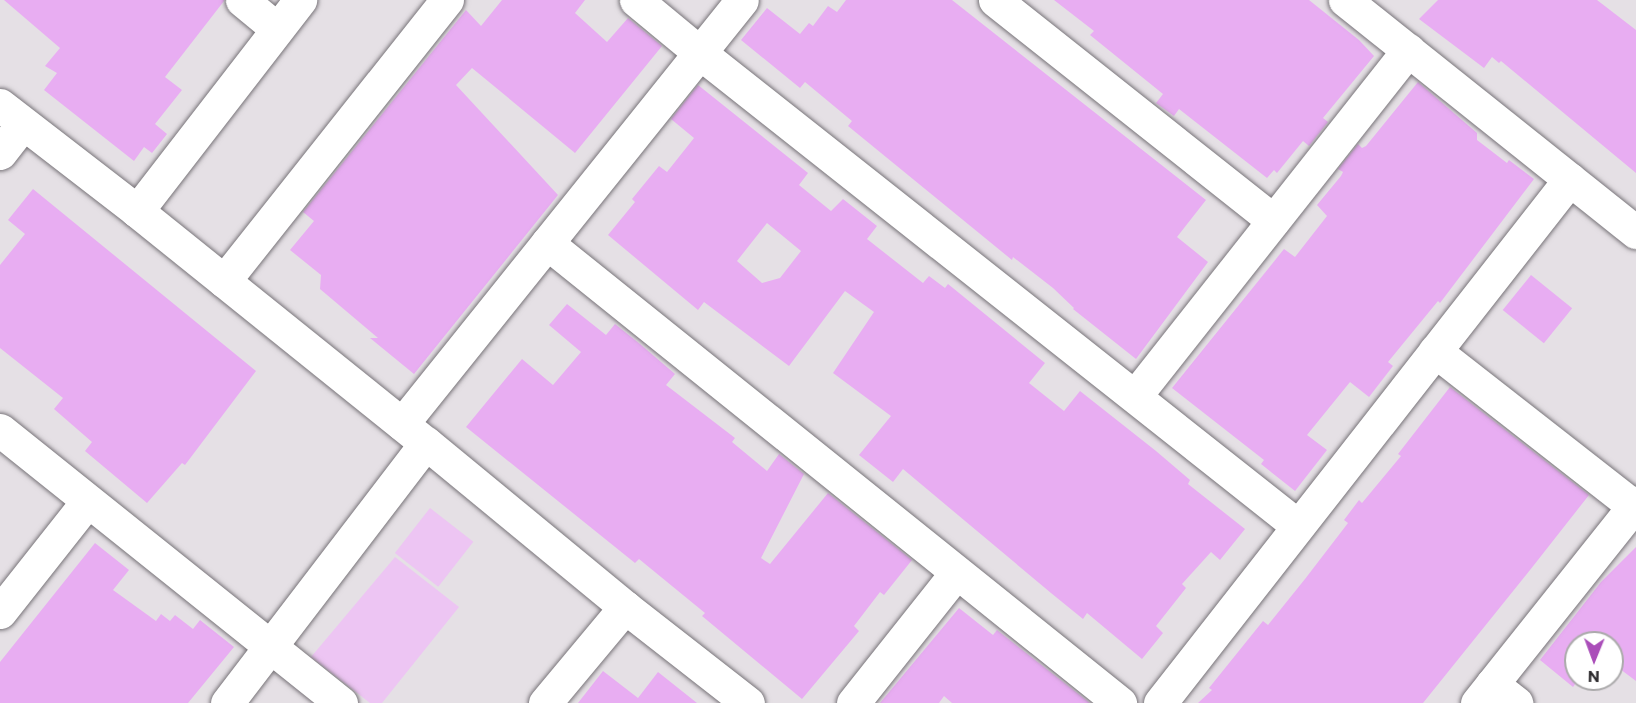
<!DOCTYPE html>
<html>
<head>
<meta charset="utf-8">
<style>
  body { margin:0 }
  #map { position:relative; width:1636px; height:703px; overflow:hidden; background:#e5e0e5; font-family:Commissioner,sans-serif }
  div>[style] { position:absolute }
  .green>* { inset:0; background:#edc5f3; transform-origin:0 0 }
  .building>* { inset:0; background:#e8adf2; transform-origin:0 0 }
  .roads { filter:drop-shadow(0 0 2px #787479) drop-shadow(0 0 2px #787479) }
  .minor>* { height:33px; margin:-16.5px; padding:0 16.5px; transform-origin:16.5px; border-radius:16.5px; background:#fff }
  span { translate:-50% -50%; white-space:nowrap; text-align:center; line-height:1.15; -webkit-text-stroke:6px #fff; paint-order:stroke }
  .north { position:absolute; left:1564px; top:631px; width:60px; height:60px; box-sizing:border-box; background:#fff; border:2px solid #abaaab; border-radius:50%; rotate:181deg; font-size:16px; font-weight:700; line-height:24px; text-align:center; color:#2d2b2e }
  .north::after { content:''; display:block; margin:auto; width:21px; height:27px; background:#aa4eb9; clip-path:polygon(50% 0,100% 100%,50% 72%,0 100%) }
</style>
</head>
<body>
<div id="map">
  <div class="green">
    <i style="left:430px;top:508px;width:55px;height:57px;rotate:38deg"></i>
    <i style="clip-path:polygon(395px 557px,459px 607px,382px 703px,370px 703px,311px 657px)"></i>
  </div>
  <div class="building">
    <i style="clip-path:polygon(4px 0,224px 0,224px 1px,165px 77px,182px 90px,155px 124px,167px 134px,152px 153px,144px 147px,134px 161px,44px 90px,57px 73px,45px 66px,60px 48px)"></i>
    <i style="clip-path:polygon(502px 0,585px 0,575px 13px,607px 42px,628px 18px,662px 46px,575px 153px,472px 68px,456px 85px,558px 195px,414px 374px,370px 338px,378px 338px,320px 289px,321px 275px,290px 250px,314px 221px,303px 212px,466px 10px,481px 26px)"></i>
    <i style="clip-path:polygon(846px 0,952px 0,1206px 200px,1177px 237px,1208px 262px,1136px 359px,1073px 309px,1074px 308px,1053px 288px,1013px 257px,1012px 260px,848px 126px,852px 121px,805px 82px,800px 88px,741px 40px,767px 8px,800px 34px,809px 23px,813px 26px,828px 6px,837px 12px)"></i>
    <i style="clip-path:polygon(1054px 0,1309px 0,1359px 40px,1374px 56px,1323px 118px,1328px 122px,1309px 146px,1303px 141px,1277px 173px,1274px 170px,1267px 178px,1179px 109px,1174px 116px,1156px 103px,1163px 94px,1090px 35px,1094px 31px)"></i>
    <i style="clip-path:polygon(1438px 0,1597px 0,1636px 30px,1636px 173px,1501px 61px,1499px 63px,1492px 57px,1484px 68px,1419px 19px)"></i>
    <i style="clip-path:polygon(1418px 82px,1477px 133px,1477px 140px,1507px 163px,1509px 160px,1534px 179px,1440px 303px,1438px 301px,1388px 362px,1393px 366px,1369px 397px,1350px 382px,1307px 435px,1327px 450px,1295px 491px,1261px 464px,1264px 460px,1172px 388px,1284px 249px,1295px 257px,1327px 216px,1317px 205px,1341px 176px,1343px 172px,1338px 169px,1358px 144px,1362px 148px,1366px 146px)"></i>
    <i style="clip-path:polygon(evenodd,698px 85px,808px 173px,799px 185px,831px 211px,843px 199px,877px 226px,867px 239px,923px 283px,929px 276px,945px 288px,948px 284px,1045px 363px,1029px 383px,1064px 411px,1080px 391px,1156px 451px,1190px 480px,1188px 484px,1245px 529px,1220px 560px,1211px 552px,1182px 584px,1186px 588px,1156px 626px,1163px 633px,1142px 659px,1087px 613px,1083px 619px,1051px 593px,903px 469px,893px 482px,859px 455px,891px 416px,833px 373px,874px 312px,845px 291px,789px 366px,704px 302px,698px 310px,608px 235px,635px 202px,632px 199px,659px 166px,667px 172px,694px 138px,671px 119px,698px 85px,767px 223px,801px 251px,780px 278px,762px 283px,737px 261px,767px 223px)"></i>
    <i style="clip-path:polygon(33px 189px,256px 371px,185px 465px,182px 463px,147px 503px,85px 451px,92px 442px,54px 409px,63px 398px,0 348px,0 265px,25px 234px,8px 220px)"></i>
    <i style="left:1531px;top:275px;width:53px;height:45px;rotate:39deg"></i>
    <i style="clip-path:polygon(567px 304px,606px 335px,615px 324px,640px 344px,675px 374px,666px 385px,735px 438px,732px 442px,767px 471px,779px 454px,804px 474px,761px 558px,770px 564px,828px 493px,912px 560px,884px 595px,880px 592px,854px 626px,859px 631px,802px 699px,702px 616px,705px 613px,639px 559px,635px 563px,466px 427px,522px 359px,553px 385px,581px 352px,549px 325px)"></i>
    <i style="clip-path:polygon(1450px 387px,1589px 495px,1534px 565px,1423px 703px,1198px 703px,1212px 690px,1209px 688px,1263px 621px,1268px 625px,1305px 579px,1348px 523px,1344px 520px,1359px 500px,1362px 503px,1401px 456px,1398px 454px)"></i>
    <i style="clip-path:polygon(95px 543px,129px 570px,113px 590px,156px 621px,161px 614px,170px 621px,175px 615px,193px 629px,200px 620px,234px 647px,188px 703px,0 703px,0 662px)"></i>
    <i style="clip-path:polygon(1636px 547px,1636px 681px,1612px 663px,1612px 643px,1576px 643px,1576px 679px,1579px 679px,1573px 687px,1540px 660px,1601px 582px)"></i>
    <i style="clip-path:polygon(959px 608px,993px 635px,997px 630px,1090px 703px,952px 703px,944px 696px,939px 703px,880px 703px)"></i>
    <i style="clip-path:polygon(603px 671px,638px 698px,658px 672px,697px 703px,578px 703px)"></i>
  </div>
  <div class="roads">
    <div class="minor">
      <i style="left:242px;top:0;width:44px;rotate:39.5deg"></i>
      <i style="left:636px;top:0;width:83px;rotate:39.6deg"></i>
      <i style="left:700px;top:53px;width:762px;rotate:38.34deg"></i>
      <i style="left:995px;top:0;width:355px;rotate:38.4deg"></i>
      <i style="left:1345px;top:0;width:372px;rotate:38.6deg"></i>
      <i style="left:0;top:105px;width:173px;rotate:37.7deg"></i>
      <i style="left:137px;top:211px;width:371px;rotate:38.8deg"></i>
      <i style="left:426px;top:443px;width:258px;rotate:39.5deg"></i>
      <i style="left:625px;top:607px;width:156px;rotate:38deg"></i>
      <i style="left:0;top:153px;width:37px;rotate:-52deg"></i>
      <i style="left:137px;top:211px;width:267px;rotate:-52.3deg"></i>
      <i style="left:547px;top:243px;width:735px;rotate:38.76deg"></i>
      <i style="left:224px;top:281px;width:359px;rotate:-51.6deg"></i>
      <i style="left:1435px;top:351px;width:255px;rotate:38deg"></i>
      <i style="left:1135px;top:396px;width:441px;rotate:-51.7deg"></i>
      <i style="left:402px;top:424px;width:543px;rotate:-51.27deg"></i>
      <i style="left:0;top:430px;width:437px;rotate:38.7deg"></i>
      <i style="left:0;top:612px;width:140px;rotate:-51.7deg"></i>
      <i style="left:1492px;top:684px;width:31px;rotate:38deg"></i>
      <i style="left:227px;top:703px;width:327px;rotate:-52.6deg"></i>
      <i style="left:545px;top:703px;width:125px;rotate:-50.2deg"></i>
      <i style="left:853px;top:703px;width:166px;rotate:-51.6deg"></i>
      <i style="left:1160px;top:703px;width:665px;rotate:-51.96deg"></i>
      <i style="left:1477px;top:703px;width:256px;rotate:-51.5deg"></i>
    </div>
  </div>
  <div class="north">N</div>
</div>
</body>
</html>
